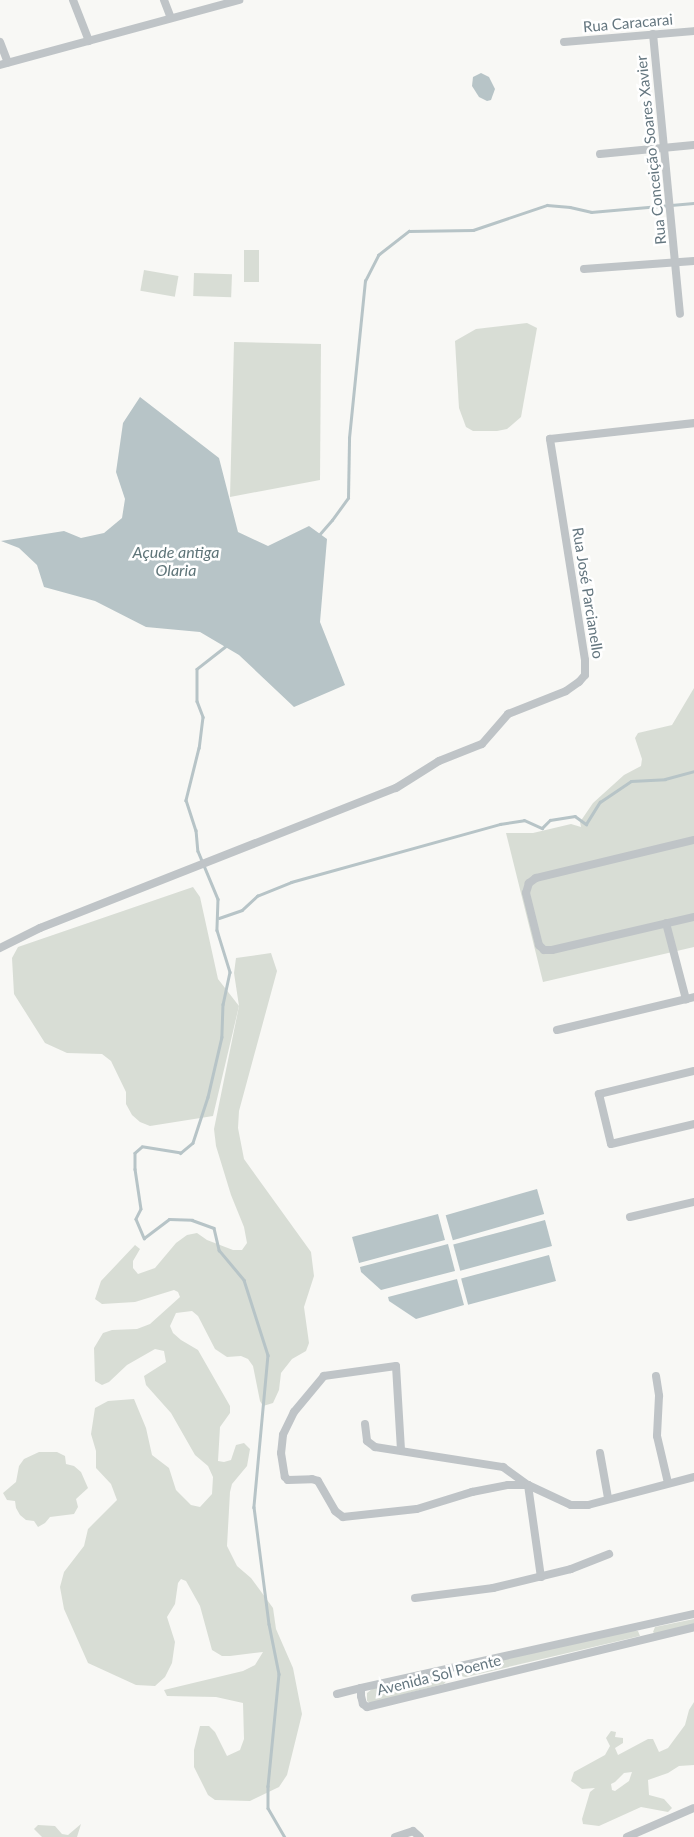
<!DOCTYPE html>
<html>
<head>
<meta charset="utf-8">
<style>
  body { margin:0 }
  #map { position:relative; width:694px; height:1837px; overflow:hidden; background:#f8f8f5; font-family:Lato,sans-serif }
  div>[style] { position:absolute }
  .green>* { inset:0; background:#d8ddd5; transform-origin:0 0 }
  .water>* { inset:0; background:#b7c4c7; transform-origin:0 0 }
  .stream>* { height:2.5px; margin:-1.25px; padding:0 1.25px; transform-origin:1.25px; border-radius:1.25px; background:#b7c4c7 }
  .minor>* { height:8px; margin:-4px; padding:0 4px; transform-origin:4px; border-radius:4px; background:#bfc4c7 }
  span { translate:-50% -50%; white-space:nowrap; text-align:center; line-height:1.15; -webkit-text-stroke:5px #fff; paint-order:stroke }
  .street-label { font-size:15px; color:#64767f }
  .water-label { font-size:16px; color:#5f7579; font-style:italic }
</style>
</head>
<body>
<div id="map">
  <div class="green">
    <i style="left:244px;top:250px;width:15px;height:32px"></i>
    <i style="left:144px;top:270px;width:35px;height:21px;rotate:10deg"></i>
    <i style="left:194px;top:273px;width:38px;height:23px;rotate:2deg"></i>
    <i style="clip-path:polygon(527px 323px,537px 328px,521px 417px,507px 429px,497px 431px,473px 431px,466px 427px,459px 408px,455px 341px,476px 329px)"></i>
    <i style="clip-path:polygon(234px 342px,321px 344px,320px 480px,230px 497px)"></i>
    <i style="clip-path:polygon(694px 688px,694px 947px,543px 982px,506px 833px,533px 833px,571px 824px,581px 827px,580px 822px,593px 803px,624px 775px,641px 766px,642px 759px,635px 738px,638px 733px,672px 725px)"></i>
    <i style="clip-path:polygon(193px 887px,200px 897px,218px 979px,239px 1006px,213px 1116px,150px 1126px,140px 1122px,132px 1115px,126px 1104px,126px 1092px,111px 1061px,102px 1054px,67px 1053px,45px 1043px,14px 994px,12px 958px,18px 947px)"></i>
    <i style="clip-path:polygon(271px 953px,277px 971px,239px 1111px,238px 1128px,244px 1159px,311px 1252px,314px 1276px,304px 1307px,309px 1343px,306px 1351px,292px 1359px,281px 1373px,279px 1390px,273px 1403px,263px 1406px,260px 1401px,253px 1366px,248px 1359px,241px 1356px,227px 1357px,215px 1349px,198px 1316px,192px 1311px,176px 1313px,170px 1326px,173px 1333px,181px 1340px,198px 1350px,230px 1406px,230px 1413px,220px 1427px,218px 1461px,224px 1462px,231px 1460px,236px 1445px,244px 1443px,250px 1449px,247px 1466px,232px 1484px,230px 1492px,227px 1546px,237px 1566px,251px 1578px,273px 1608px,276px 1629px,293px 1668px,302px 1714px,287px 1775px,279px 1787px,250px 1801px,215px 1800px,208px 1795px,194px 1767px,194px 1750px,200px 1726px,209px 1726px,215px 1732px,227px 1756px,240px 1750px,244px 1739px,243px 1703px,216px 1697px,167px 1696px,164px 1690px,243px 1671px,255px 1665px,263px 1652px,230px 1656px,222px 1656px,212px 1650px,200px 1606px,186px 1581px,181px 1579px,178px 1583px,175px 1604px,167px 1617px,175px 1642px,172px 1663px,165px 1677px,155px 1686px,136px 1685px,88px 1663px,64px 1609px,60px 1587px,64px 1572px,84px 1546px,88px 1529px,117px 1500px,111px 1484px,96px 1468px,96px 1451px,91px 1434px,95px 1408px,108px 1401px,134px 1399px,146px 1428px,152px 1455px,169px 1468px,176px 1490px,191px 1505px,200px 1507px,212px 1494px,213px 1477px,208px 1466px,195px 1455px,171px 1413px,146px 1385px,144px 1376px,166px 1362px,164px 1351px,155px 1349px,127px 1365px,109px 1382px,102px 1385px,95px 1381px,94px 1348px,103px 1333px,112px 1330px,137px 1329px,150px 1324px,180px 1297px,178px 1292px,174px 1290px,135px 1302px,102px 1304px,95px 1299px,101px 1281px,135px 1245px,140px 1249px,133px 1261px,133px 1268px,138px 1274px,155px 1268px,176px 1243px,187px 1235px,197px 1233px,207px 1240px,233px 1250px,242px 1250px,247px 1243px,244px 1227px,231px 1195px,216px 1146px,214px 1129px,239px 1006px,234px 973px,236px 958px)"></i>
    <i style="clip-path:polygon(39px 1452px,57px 1452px,65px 1456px,66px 1464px,74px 1466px,81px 1472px,88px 1488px,76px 1499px,78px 1507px,74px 1514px,50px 1517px,45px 1523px,38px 1527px,34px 1521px,26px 1520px,20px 1515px,16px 1508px,15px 1501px,7px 1500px,3px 1493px,16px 1482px,19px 1466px,24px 1459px)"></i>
    <i style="clip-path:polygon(694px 1619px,694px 1626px,655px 1634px,653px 1632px,655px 1627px)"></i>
    <i style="clip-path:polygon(633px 1630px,638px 1631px,640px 1636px,466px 1677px,459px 1676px,457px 1673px,458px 1669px)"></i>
    <i style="clip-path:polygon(442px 1673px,448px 1679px,444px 1684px,370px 1703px,367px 1701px,367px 1693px,372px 1689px)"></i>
    <i style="clip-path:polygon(evenodd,694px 1702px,694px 1765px,679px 1766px,668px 1773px,648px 1780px,649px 1795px,664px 1799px,672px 1808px,668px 1812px,641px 1807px,599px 1826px,583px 1824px,582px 1819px,590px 1792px,595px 1788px,582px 1789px,571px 1781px,574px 1772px,605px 1755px,610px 1746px,606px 1738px,611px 1731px,616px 1732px,615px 1737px,623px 1738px,623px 1743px,615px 1748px,618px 1755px,648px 1739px,653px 1739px,659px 1752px,668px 1748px,685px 1725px,689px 1710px,694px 1702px,632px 1772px,629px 1781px,615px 1791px,612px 1790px,611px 1784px,615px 1782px,624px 1773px,632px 1772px)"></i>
    <i style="clip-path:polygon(81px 1824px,77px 1837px,42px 1837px,34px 1829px,38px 1825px,55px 1826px,62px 1834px,68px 1835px)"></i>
  </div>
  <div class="water">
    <i style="clip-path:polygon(481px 73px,489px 77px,495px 89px,491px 100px,487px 101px,479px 97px,472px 86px,473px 77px)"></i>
    <i style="clip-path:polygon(140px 397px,219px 458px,238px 532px,268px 546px,309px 526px,327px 539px,320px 622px,345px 685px,294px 707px,239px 655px,200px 632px,146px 627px,95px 601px,44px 587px,37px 565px,19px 548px,1px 541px,64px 531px,81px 538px,104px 533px,122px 518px,125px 499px,116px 472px,123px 423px)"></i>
    <i style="left:537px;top:1189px;width:26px;height:95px;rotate:74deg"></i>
    <i style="left:438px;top:1214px;width:27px;height:89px;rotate:75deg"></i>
    <i style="left:545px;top:1220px;width:27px;height:95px;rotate:75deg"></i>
    <i style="clip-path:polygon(448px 1244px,455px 1271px,381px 1290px,361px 1272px,360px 1267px)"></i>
    <i style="left:549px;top:1255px;width:27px;height:91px;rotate:75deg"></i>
    <i style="clip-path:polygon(457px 1279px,464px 1305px,416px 1319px,389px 1301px,388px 1297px)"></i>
  </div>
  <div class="stream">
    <i style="left:318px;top:536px;width:21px;rotate:-49deg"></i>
    <i style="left:332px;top:520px;width:27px;rotate:-54deg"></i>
    <i style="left:348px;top:498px;width:60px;rotate:-89deg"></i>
    <i style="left:349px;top:438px;width:158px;rotate:-84.2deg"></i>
    <i style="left:365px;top:281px;width:29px;rotate:-63deg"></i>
    <i style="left:378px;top:255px;width:39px;rotate:-38deg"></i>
    <i style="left:409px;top:231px;width:64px;rotate:-0.9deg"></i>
    <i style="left:473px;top:230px;width:78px;rotate:-18.7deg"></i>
    <i style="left:547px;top:205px;width:23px;rotate:5deg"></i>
    <i style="left:570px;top:207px;width:22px;rotate:13deg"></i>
    <i style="left:591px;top:212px;width:103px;rotate:-5deg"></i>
    <i style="left:228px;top:645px;width:39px;rotate:142deg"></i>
    <i style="left:197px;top:669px;width:32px;rotate:90deg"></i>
    <i style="left:197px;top:701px;width:17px;rotate:69deg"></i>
    <i style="left:203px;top:717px;width:31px;rotate:97deg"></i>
    <i style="left:199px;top:748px;width:54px;rotate:104deg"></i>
    <i style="left:186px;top:800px;width:32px;rotate:72deg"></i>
    <i style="left:196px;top:830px;width:21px;rotate:85deg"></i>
    <i style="left:198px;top:851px;width:52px;rotate:67.4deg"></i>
    <i style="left:218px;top:899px;width:31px;rotate:92deg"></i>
    <i style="left:217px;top:930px;width:44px;rotate:72.8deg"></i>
    <i style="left:230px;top:972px;width:33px;rotate:102deg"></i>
    <i style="left:223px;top:1004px;width:33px;rotate:92deg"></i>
    <i style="left:222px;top:1037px;width:62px;rotate:103.1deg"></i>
    <i style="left:208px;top:1097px;width:48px;rotate:108.1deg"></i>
    <i style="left:193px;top:1143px;width:16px;rotate:140deg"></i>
    <i style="left:181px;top:1153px;width:39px;rotate:-171deg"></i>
    <i style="left:142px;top:1147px;width:9px;rotate:139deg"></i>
    <i style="left:135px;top:1153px;width:16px;rotate:90deg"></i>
    <i style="left:135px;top:1169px;width:40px;rotate:81.5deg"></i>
    <i style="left:141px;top:1209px;width:11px;rotate:117deg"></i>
    <i style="left:136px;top:1219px;width:21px;rotate:67deg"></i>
    <i style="left:144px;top:1238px;width:31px;rotate:-37deg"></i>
    <i style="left:169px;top:1219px;width:23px;rotate:2deg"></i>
    <i style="left:192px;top:1220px;width:23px;rotate:20deg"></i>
    <i style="left:214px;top:1228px;width:23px;rotate:77deg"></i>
    <i style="left:219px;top:1250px;width:39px;rotate:50deg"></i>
    <i style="left:244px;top:1280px;width:79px;rotate:72.3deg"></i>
    <i style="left:268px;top:1355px;width:153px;rotate:95.3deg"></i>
    <i style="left:254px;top:1507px;width:118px;rotate:82.7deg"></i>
    <i style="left:269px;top:1624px;width:51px;rotate:78.7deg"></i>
    <i style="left:279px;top:1674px;width:113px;rotate:95.6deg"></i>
    <i style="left:268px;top:1786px;width:22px;rotate:90deg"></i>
    <i style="left:268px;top:1808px;width:34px;rotate:60deg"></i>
    <i style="left:219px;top:918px;width:24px;rotate:-19deg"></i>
    <i style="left:242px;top:910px;width:21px;rotate:-43deg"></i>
    <i style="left:257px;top:896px;width:37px;rotate:-22deg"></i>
    <i style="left:291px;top:882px;width:217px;rotate:-15.5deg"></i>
    <i style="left:500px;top:824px;width:24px;rotate:-9deg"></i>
    <i style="left:524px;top:820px;width:20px;rotate:24deg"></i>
    <i style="left:542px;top:828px;width:11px;rotate:-45deg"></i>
    <i style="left:550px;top:820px;width:25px;rotate:-9deg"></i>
    <i style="left:575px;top:816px;width:14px;rotate:36deg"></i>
    <i style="left:586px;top:824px;width:26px;rotate:-58deg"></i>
    <i style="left:600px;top:802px;width:37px;rotate:-34deg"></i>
    <i style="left:631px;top:781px;width:34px;rotate:-3deg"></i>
    <i style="left:665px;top:779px;width:30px;rotate:-15deg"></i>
  </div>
  <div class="minor">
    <i style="left:73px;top:0;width:44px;rotate:68.7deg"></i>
    <i style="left:164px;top:0;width:19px;rotate:69deg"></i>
    <i style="left:653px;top:34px;width:281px;rotate:84.5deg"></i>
    <i style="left:0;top:42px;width:22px;rotate:69deg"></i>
    <i style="left:564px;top:42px;width:130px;rotate:-4.8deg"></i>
    <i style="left:0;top:65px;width:248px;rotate:-15.2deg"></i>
    <i style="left:600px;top:154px;width:94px;rotate:-5.5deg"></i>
    <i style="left:584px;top:269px;width:110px;rotate:-4.2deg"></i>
    <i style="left:694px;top:840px;width:163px;rotate:166.5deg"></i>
    <i style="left:536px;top:878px;width:9px;rotate:144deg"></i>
    <i style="left:529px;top:883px;width:10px;rotate:107deg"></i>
    <i style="left:526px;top:893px;width:54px;rotate:76deg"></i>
    <i style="left:539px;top:945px;width:7px;rotate:45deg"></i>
    <i style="left:544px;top:950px;width:8px"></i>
    <i style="left:552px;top:950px;width:146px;rotate:-13.1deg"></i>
    <i style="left:666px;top:923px;width:79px;rotate:75.3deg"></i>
    <i style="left:0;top:948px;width:45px;rotate:-26.6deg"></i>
    <i style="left:40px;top:928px;width:383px;rotate:-21.5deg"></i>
    <i style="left:396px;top:788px;width:51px;rotate:-32.1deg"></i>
    <i style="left:439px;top:761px;width:46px;rotate:-21.6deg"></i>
    <i style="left:482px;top:744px;width:40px;rotate:-49deg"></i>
    <i style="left:508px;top:714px;width:62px;rotate:-21.6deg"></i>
    <i style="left:566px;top:691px;width:16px;rotate:-35deg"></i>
    <i style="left:579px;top:682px;width:9px;rotate:-49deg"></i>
    <i style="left:585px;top:675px;width:15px;rotate:-90deg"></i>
    <i style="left:585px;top:660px;width:224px;rotate:-99deg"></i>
    <i style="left:550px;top:439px;width:145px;rotate:-6.3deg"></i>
    <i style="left:557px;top:1030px;width:141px;rotate:-13.5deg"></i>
    <i style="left:694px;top:1071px;width:98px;rotate:166.4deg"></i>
    <i style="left:599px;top:1094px;width:51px;rotate:76.5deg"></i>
    <i style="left:611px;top:1144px;width:85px;rotate:-13.5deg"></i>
    <i style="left:630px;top:1217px;width:66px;rotate:-13.2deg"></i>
    <i style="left:656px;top:1376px;width:20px;rotate:81deg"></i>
    <i style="left:659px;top:1396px;width:40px;rotate:92.9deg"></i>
    <i style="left:657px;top:1436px;width:48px;rotate:76.8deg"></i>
    <i style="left:365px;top:1424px;width:17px;rotate:83deg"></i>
    <i style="left:367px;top:1441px;width:10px;rotate:37deg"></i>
    <i style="left:375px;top:1447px;width:130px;rotate:8.9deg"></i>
    <i style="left:503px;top:1467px;width:31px;rotate:36deg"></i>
    <i style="left:528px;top:1485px;width:47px;rotate:24.9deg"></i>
    <i style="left:571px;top:1505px;width:17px"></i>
    <i style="left:588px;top:1505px;width:110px;rotate:-14.8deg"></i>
    <i style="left:401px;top:1450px;width:84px;rotate:-93.4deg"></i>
    <i style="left:396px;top:1366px;width:73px;rotate:172.1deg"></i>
    <i style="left:324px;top:1376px;width:47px;rotate:129.8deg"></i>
    <i style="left:294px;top:1412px;width:25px;rotate:116deg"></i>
    <i style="left:283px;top:1435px;width:18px;rotate:96deg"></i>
    <i style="left:281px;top:1453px;width:24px;rotate:81deg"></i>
    <i style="left:285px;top:1477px;width:4px;rotate:45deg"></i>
    <i style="left:288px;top:1480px;width:24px;rotate:-2deg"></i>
    <i style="left:312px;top:1479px;width:6px;rotate:18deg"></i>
    <i style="left:318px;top:1481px;width:34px;rotate:60deg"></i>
    <i style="left:335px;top:1511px;width:10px;rotate:37deg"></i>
    <i style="left:343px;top:1517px;width:74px;rotate:-6.2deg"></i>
    <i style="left:417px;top:1509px;width:58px;rotate:-17.2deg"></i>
    <i style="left:472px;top:1492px;width:37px;rotate:-11deg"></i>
    <i style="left:508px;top:1485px;width:20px"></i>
    <i style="left:528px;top:1485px;width:93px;rotate:82deg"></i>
    <i style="left:600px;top:1453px;width:46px;rotate:79.9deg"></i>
    <i style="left:415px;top:1598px;width:79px;rotate:-7.3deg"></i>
    <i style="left:493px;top:1588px;width:80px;rotate:-13.7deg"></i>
    <i style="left:571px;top:1569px;width:41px;rotate:-21.5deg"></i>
    <i style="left:694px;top:1614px;width:341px;rotate:167.5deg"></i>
    <i style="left:361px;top:1688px;width:8px;rotate:90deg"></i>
    <i style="left:361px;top:1696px;width:8px;rotate:76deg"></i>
    <i style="left:363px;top:1704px;width:5px;rotate:37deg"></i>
    <i style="left:367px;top:1707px;width:337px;rotate:-13.7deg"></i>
    <i style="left:337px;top:1694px;width:25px;rotate:-14deg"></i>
    <i style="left:395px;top:1837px;width:19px;rotate:-18deg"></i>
    <i style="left:413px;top:1831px;width:9px;rotate:41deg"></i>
    <i style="left:627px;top:1837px;width:73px;rotate:-23.4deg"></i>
  </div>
  <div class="street-label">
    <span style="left:628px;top:23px;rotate:-5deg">Rua Caracarai</span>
    <span style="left:651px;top:150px;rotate:-96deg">Rua Conceição Soares Xavier</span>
    <span style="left:588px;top:593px;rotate:81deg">Rua José Parcianello</span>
    <span style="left:439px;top:1675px;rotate:-14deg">Avenida Sol Poente</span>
  </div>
  <div class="water-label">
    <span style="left:176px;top:561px">Açude antiga<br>Olaria</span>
  </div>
</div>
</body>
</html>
